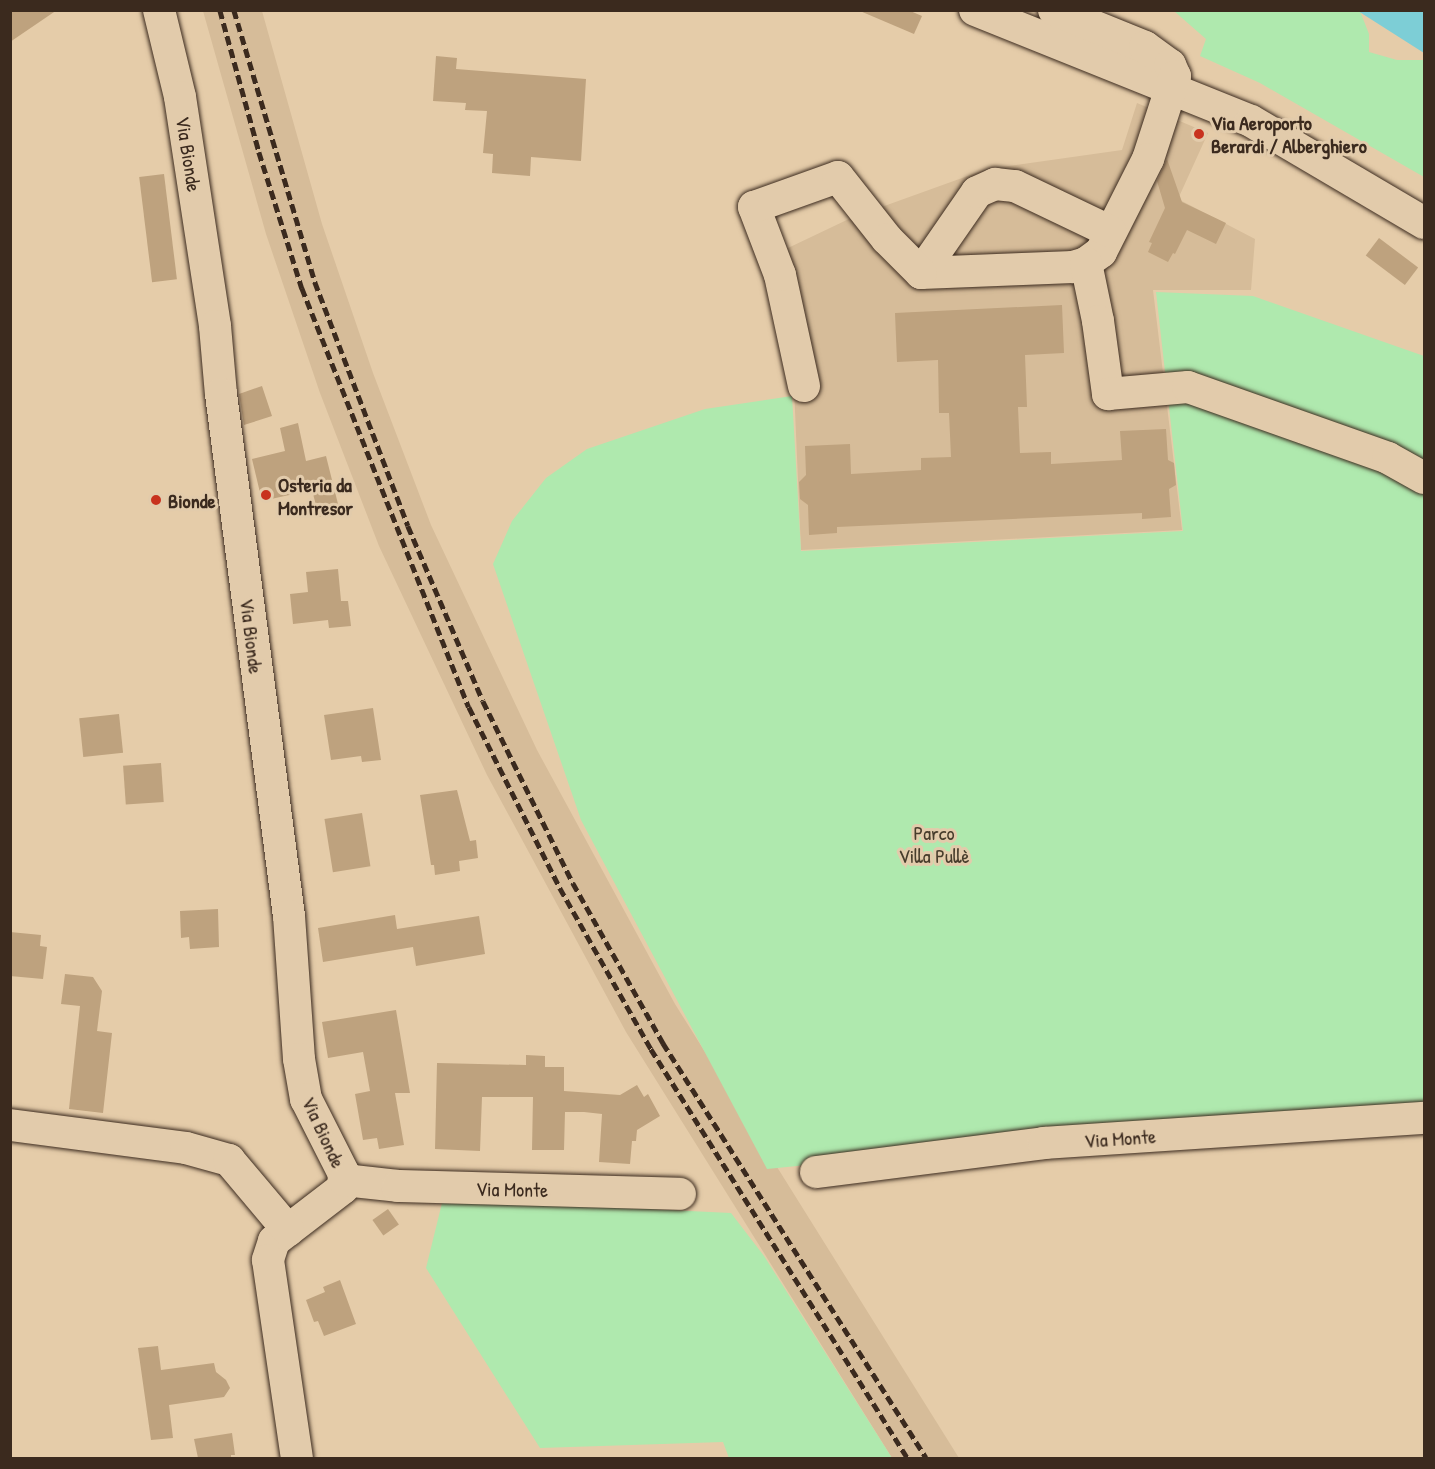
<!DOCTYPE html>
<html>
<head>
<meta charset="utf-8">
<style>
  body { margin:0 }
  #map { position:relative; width:1435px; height:1469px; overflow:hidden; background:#e5cca9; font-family:"Patrick Hand",sans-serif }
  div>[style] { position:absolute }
  .built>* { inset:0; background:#d6bc99 }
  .green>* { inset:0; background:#afe9ae }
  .water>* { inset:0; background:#7dced6 }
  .building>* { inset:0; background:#bea27e; transform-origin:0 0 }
  .roads { filter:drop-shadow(0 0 2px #3b2a1e) drop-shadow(0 0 2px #3b2a1e) }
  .minor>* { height:32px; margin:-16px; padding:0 16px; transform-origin:16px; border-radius:16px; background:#e2cbab }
  .rail>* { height:4.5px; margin-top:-2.25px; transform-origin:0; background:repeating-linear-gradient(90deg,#3b2a1e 0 9px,transparent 0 13.5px) }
  .dots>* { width:16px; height:16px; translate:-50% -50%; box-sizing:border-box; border:3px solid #e2cbab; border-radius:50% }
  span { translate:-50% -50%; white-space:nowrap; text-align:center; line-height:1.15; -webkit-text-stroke:6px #e2cbab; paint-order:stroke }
  .poi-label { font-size:20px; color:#3b2a1e; font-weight:700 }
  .left { translate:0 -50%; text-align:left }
  .street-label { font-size:20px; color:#3b2a1e }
  .park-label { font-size:20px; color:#473d2c }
  .frame { position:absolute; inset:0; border:12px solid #3b2a1e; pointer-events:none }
</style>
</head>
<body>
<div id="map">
  <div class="built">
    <i style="clip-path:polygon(203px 11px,262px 11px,322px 224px,373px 373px,431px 525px,537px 750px,675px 1004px,959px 1458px,892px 1458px,626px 1032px,487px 775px,379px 546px,320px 393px,266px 234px)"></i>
    <i style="clip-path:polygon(1137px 103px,1208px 133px,1178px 199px,1255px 239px,1251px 290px,1153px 290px,1182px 530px,801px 550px,788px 248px,851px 218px,987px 169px,1122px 150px)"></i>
  </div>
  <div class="green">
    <i style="clip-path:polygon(1174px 11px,1360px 11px,1369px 34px,1369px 52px,1397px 60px,1424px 60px,1424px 177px,1260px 83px,1200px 56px,1206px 39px)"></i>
    <i style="clip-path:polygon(1156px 292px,1253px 296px,1424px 356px,1424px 1103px,767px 1169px,581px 820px,493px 564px,512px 521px,546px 478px,587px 449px,705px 409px,792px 396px,801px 551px,1183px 531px)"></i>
    <i style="clip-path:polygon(443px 1199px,731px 1213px,764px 1256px,892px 1458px,729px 1458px,723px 1442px,540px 1448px,426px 1268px)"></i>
  </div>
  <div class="water">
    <i style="clip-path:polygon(1358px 11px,1424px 11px,1424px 54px,1424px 53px)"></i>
  </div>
  <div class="building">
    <i style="clip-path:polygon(10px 10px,57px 10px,10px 42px)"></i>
    <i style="clip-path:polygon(908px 10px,922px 16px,914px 34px,860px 11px)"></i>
    <i style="clip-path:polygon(436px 56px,457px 58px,456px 69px,586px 79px,581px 161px,531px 157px,530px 176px,492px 173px,493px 154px,483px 153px,487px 111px,465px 110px,466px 103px,433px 101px)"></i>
    <i style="clip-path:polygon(1167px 159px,1182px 202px,1226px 223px,1216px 244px,1187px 230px,1175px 254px,1173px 253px,1168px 262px,1148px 252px,1152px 243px,1149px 242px,1165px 208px,1157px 181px)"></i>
    <i style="left:164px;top:174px;width:106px;height:25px;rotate:83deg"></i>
    <i style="left:1379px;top:238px;width:49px;height:22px;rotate:37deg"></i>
    <i style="clip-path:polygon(1062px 305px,1064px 353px,1025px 355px,1027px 407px,1018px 407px,1020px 453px,1051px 452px,1051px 464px,1122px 460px,1120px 431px,1166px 429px,1168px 460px,1174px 463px,1176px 485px,1169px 489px,1171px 517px,1142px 519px,1142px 513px,837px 527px,837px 533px,809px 535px,808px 505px,800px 499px,799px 482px,806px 475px,805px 446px,850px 444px,851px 474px,921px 470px,921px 458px,951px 457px,949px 413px,939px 413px,938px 360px,897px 362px,895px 313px)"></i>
    <i style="clip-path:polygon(262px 386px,272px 416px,244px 425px,239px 394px)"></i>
    <i style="clip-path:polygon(298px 423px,306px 461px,326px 456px,340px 512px,319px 517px,312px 490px,262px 501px,252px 459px,285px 451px,280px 428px)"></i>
    <i style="clip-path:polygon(338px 569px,341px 601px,348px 601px,351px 626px,329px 628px,328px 620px,293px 624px,290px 594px,308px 592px,306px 572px)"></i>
    <i style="clip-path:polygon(373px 708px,381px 760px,362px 762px,361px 756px,331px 760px,324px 715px)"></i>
    <i style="left:119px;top:714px;width:39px;height:40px;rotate:84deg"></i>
    <i style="left:161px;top:763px;width:39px;height:38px;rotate:86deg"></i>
    <i style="clip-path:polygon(457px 790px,470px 841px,476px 840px,478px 858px,459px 861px,460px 871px,435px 875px,434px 865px,431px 865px,420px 795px)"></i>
    <i style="left:362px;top:813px;width:54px;height:38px;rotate:81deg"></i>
    <i style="clip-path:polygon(218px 909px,219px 947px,190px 949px,189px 937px,181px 938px,180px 911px)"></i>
    <i style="clip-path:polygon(395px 915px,397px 929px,479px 916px,485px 954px,416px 966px,413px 947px,323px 962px,318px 928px)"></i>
    <i style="clip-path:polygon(10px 932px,41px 935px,40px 946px,47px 947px,43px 979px,10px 976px)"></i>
    <i style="clip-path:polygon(65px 974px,93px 977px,102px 991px,97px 1031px,112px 1033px,103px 1113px,69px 1109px,80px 1006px,61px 1004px)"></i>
    <i style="clip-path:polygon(396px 1010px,410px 1093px,395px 1093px,404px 1145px,379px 1149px,377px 1138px,363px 1140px,355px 1094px,370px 1091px,363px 1052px,328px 1058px,322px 1022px)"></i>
    <i style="clip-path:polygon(526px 1055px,545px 1056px,545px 1067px,564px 1067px,564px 1091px,620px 1095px,637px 1085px,644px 1097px,648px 1094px,660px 1116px,637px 1130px,636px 1141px,632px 1141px,630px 1164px,599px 1162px,602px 1114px,584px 1112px,565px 1112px,564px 1150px,532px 1150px,533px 1097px,482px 1097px,480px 1151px,435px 1149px,437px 1063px,526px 1065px)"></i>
    <i style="left:388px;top:1209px;width:19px;height:19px;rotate:55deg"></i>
    <i style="clip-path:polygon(340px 1280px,356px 1324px,324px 1336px,318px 1321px,314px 1322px,306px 1300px,325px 1292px,323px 1287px)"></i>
    <i style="clip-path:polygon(158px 1346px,161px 1370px,214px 1363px,216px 1372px,226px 1380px,230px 1388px,224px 1397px,169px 1405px,173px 1438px,151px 1440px,138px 1348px)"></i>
    <i style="clip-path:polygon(232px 1433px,235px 1455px,231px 1455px,231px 1458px,198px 1458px,194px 1439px)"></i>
  </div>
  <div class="roads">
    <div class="minor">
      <i style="left:159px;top:10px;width:89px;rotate:76.4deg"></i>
      <i style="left:180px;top:97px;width:232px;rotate:81.3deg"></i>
      <i style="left:215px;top:326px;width:68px;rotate:85deg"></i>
      <i style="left:221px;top:394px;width:526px;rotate:82.58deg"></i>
      <i style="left:289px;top:916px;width:143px;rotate:86deg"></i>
      <i style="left:299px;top:1059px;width:41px;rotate:80.1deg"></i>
      <i style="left:306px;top:1099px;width:84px;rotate:63.1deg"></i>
      <i style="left:344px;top:1174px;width:14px;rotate:94deg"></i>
      <i style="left:343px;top:1188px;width:87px;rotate:142.5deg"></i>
      <i style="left:274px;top:1241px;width:20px;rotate:108deg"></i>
      <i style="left:268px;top:1260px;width:200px;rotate:81.7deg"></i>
      <i style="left:975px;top:10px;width:297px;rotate:21.9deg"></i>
      <i style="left:1251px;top:121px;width:201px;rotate:30.5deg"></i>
      <i style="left:1054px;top:10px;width:98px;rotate:22.1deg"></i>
      <i style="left:1145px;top:47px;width:31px;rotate:36deg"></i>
      <i style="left:1170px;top:65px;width:12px;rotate:66deg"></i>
      <i style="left:1175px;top:76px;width:87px;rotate:108deg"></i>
      <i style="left:1148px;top:159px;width:104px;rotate:116.8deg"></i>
      <i style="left:1101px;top:252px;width:19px;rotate:144deg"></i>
      <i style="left:1086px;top:263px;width:14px;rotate:163deg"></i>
      <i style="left:1073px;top:267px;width:152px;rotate:177.7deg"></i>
      <i style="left:921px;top:273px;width:98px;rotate:-55.3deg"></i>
      <i style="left:977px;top:192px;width:20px;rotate:-24deg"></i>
      <i style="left:995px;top:184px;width:20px;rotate:6deg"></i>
      <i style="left:1015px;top:186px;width:106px;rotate:25.6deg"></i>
      <i style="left:1086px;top:263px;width:59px;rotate:78.3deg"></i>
      <i style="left:1098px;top:321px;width:74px;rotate:82.2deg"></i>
      <i style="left:1108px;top:394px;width:80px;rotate:-5deg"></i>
      <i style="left:1188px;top:387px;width:212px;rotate:19.5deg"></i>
      <i style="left:1388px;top:458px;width:41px;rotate:29.1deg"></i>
      <i style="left:804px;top:386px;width:114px;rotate:-102.2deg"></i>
      <i style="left:780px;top:275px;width:73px;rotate:-110.9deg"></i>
      <i style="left:754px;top:207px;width:89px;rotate:-19.7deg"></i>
      <i style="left:838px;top:177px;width:79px;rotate:51.7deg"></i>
      <i style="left:887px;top:239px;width:48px;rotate:45deg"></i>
      <i style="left:10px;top:1125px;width:177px;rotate:7.4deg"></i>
      <i style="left:186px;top:1148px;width:45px;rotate:15.6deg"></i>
      <i style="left:229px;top:1160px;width:92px;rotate:49.9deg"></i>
      <i style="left:816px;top:1172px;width:230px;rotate:-7.2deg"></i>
      <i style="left:1044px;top:1143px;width:381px;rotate:-3.8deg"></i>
      <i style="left:344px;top:1180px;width:54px;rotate:6.3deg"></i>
      <i style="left:398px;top:1186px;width:282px;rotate:1.6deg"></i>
    </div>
  </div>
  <div class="rail">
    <i style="left:220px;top:10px;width:147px;rotate:74.6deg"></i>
    <i style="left:259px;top:152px;width:143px;rotate:72.5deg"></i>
    <i style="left:302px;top:288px;width:451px;rotate:68.3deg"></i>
    <i style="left:469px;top:707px;width:203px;rotate:63.3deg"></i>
    <i style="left:560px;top:888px;width:185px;rotate:60.5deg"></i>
    <i style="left:651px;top:1049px;width:483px;rotate:57.9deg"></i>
    <i style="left:234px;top:10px;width:284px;rotate:73.4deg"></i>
    <i style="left:315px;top:282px;width:261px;rotate:69.1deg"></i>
    <i style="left:408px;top:526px;width:190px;rotate:66.8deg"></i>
    <i style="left:483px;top:701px;width:203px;rotate:63.7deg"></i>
    <i style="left:573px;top:883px;width:184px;rotate:60.6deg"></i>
    <i style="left:663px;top:1043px;width:491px;rotate:57.6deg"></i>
  </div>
  <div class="dots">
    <i style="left:1199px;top:134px;background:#c8321e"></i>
    <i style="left:266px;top:495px;background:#c8321e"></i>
    <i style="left:156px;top:500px;background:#c8321e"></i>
  </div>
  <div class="poi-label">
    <span class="left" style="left:1211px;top:134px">Via Aeroporto<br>Berardi / Alberghiero</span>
    <span class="left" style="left:278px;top:496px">Osteria da<br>Montresor</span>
    <span class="left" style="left:168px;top:500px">Bionde</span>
  </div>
  <div class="street-label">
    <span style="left:189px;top:154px;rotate:81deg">Via Bionde</span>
    <span style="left:252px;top:636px;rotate:83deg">Via Bionde</span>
    <span style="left:324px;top:1132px;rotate:65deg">Via Bionde</span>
    <span style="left:1120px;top:1138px;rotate:-4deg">Via Monte</span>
    <span style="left:512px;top:1189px;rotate:1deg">Via Monte</span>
  </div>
  <div class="park-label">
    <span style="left:934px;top:844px">Parco<br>Villa Pullè</span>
  </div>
  <div class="frame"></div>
</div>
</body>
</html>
